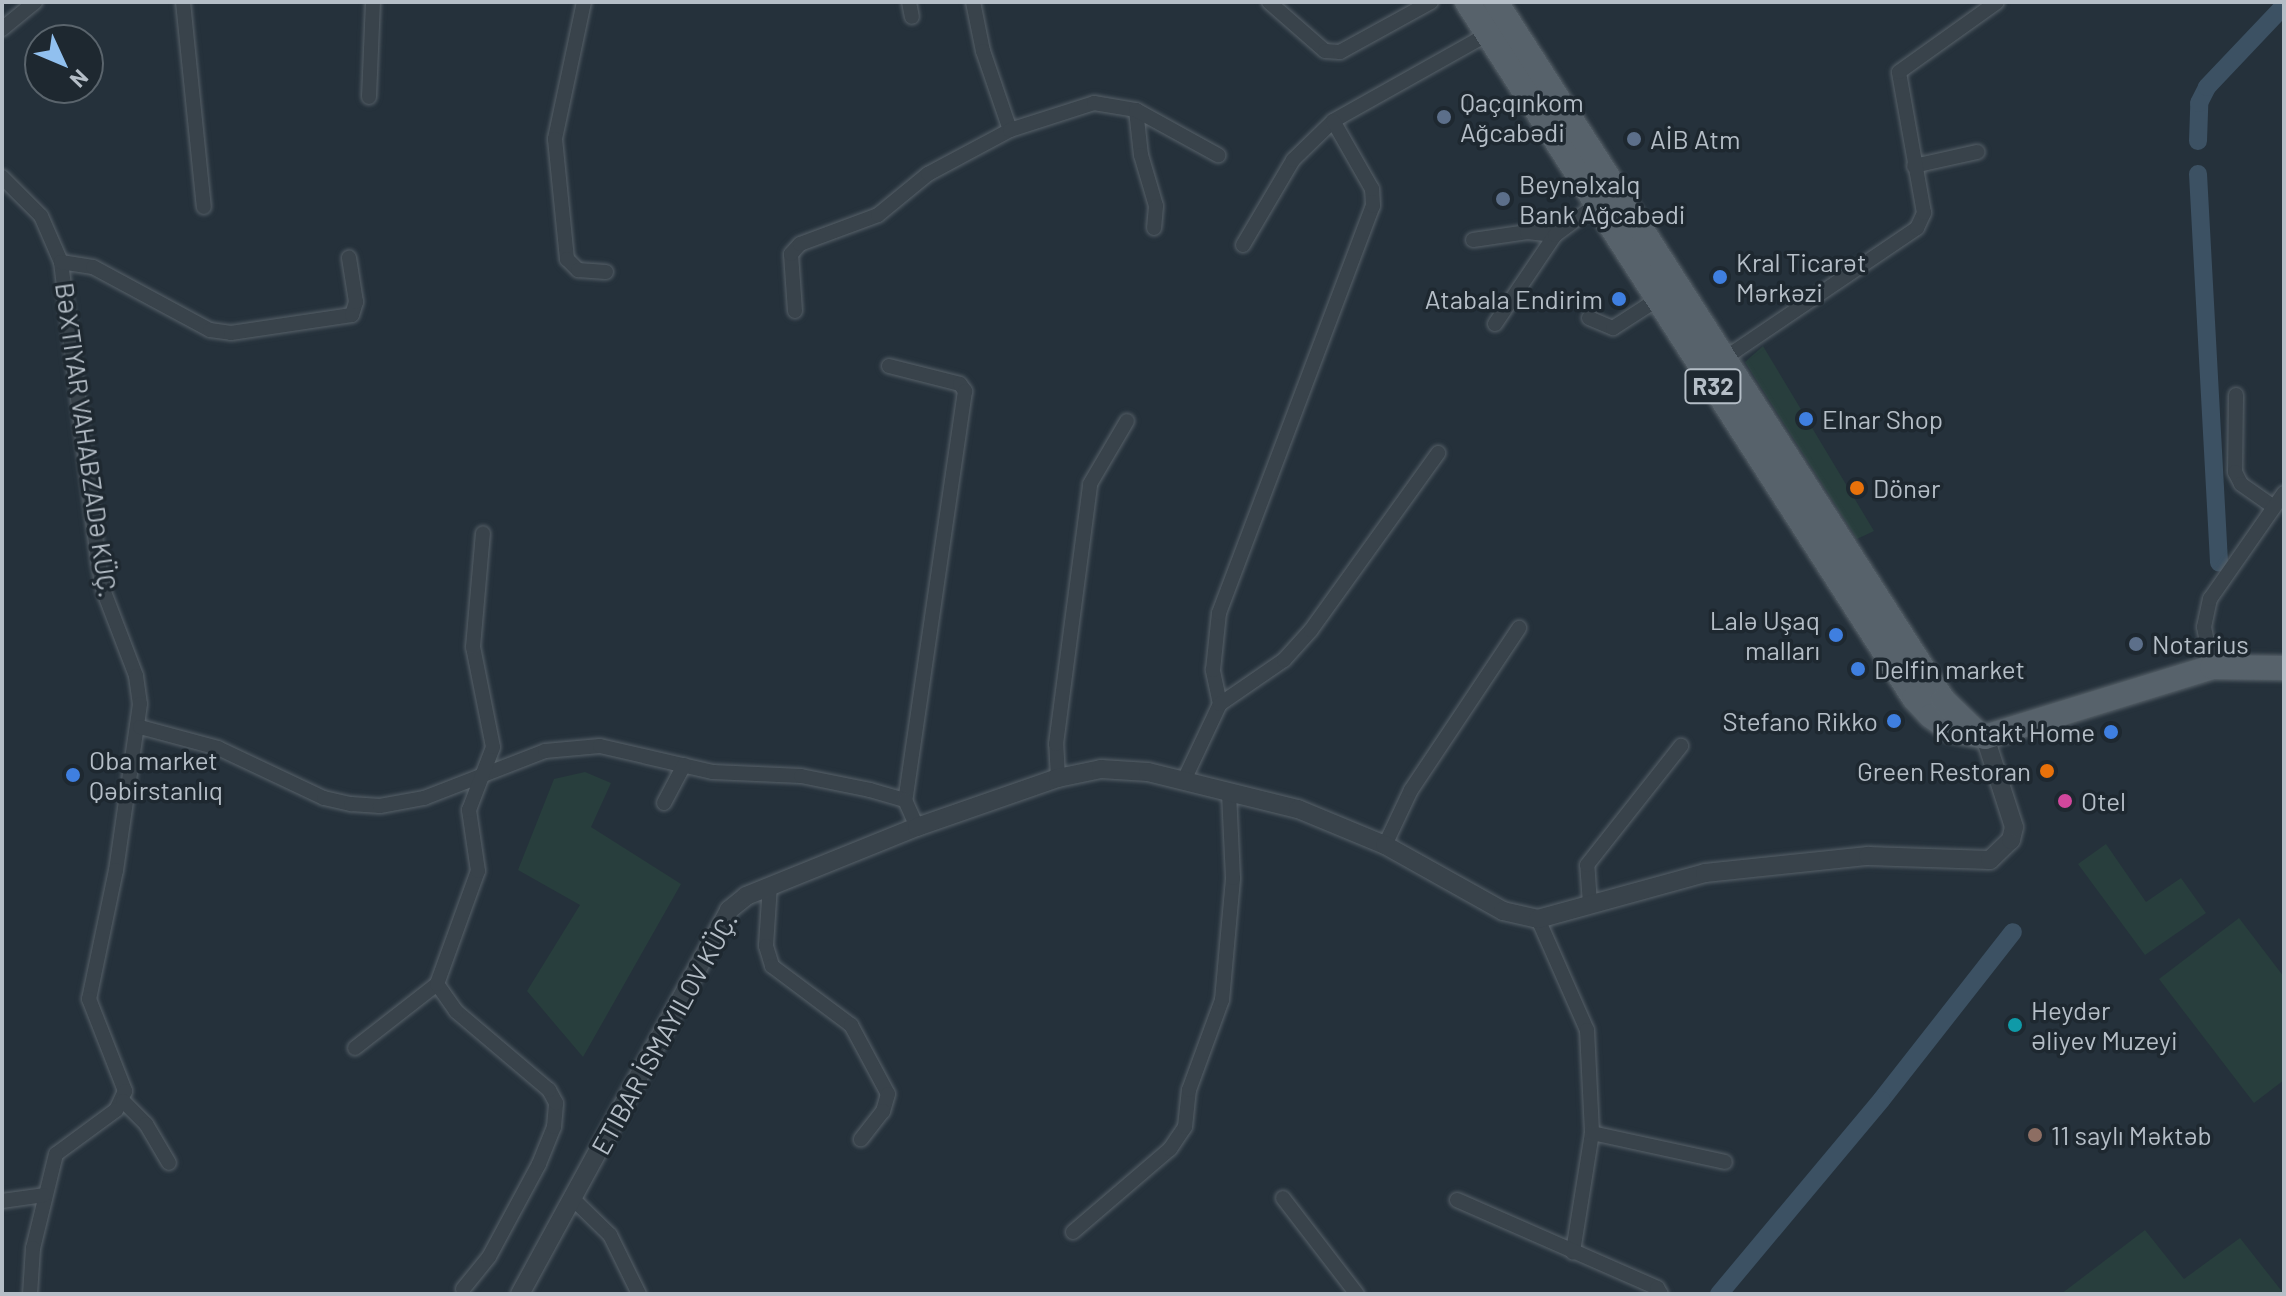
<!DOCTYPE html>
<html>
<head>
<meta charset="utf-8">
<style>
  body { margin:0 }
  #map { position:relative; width:2286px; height:1296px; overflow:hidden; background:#25313b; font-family:Barlow,sans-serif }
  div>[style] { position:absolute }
  .green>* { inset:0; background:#283e3d }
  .canal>* { height:18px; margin:-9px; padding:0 9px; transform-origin:9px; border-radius:9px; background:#3c5163 }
  .roads { filter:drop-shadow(0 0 2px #576169) drop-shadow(0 0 2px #576169) }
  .minor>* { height:14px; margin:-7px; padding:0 7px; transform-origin:7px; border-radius:7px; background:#39434b }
  .tertiary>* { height:18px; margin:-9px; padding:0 9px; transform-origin:9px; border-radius:9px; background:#39434b }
  .primary>* { height:24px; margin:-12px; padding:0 12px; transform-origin:12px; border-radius:12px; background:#57626b }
  .dots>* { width:22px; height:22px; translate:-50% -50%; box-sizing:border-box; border:4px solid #1e2830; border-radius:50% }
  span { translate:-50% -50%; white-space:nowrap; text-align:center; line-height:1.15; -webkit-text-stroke:7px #1e2830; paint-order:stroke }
  .shield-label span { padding:2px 6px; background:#1e2830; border:2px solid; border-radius:6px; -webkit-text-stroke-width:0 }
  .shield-label { font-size:24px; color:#b5bec7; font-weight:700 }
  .poi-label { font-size:26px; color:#b5bec7 }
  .left { translate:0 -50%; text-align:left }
  .right { translate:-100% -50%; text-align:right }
  .street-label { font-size:26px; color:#b5bec7 }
  .frame { position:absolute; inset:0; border:4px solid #b5bec7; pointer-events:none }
  .north { position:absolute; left:24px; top:24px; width:80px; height:80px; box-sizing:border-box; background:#1e2830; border:2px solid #5a646c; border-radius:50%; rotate:134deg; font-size:22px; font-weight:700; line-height:32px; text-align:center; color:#b5bec7 }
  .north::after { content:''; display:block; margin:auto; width:28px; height:36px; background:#91c0ef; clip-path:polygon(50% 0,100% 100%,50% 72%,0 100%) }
</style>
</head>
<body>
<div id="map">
  <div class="green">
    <i style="clip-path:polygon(1763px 346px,1874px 531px,1857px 539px,1745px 362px)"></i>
    <i style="clip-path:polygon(585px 772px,611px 783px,591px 827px,681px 884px,583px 1057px,527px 991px,580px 905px,518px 870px,554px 779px)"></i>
    <i style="clip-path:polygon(2106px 844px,2146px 902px,2181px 878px,2206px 913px,2145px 955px,2078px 864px)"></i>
    <i style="clip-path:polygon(2239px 918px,2284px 977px,2284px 1080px,2254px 1103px,2159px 979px)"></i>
    <i style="clip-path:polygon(2145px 1230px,2184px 1279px,2240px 1238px,2284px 1294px,2061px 1294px)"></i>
  </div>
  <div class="canal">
    <i style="left:2198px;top:141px;width:38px;rotate:-88deg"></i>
    <i style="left:2199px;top:103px;width:18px;rotate:-63deg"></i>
    <i style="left:2207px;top:87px;width:112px;rotate:-46.5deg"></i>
    <i style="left:2198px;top:174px;width:389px;rotate:86.9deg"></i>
    <i style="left:1882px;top:1099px;width:212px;rotate:-51.9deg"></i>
    <i style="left:1719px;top:1294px;width:253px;rotate:-50.1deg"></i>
  </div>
  <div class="roads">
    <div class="minor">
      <i style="left:183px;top:2px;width:206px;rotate:84.2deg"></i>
      <i style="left:584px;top:2px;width:140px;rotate:102deg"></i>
      <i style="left:555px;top:139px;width:121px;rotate:84.3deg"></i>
      <i style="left:567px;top:259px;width:16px;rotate:45deg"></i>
      <i style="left:578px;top:270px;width:28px;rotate:4deg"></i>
      <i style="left:909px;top:2px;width:15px;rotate:79deg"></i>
      <i style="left:973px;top:2px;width:50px;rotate:78.5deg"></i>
      <i style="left:983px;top:51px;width:83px;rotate:71.1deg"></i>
      <i style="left:1269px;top:2px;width:74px;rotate:41.2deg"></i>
      <i style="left:1325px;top:51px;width:15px;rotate:4deg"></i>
      <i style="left:1340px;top:52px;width:104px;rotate:-28.8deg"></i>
      <i style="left:2px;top:29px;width:43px;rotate:-39.3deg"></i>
      <i style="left:369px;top:97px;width:95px;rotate:-87.6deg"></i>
      <i style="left:1136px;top:110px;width:45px;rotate:83.7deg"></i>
      <i style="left:1141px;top:155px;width:53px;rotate:73.6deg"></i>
      <i style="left:1156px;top:206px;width:22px;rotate:95deg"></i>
      <i style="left:1914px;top:166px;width:65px;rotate:-12.5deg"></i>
      <i style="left:2px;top:177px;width:55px;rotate:45deg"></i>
      <i style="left:41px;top:216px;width:50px;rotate:66.5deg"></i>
      <i style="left:61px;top:262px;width:301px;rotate:82.9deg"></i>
      <i style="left:98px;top:561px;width:32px;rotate:79deg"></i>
      <i style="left:104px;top:592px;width:90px;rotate:69.1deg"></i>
      <i style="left:136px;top:676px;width:28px;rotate:82deg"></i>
      <i style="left:140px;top:704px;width:168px;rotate:98.2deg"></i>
      <i style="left:116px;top:870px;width:132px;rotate:101.8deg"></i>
      <i style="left:89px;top:999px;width:99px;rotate:68.6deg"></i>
      <i style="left:125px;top:1091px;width:21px;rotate:115deg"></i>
      <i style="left:116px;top:1110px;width:74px;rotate:143.7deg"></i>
      <i style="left:56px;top:1154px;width:97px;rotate:103.7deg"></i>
      <i style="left:33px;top:1248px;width:46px;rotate:93.7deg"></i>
      <i style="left:1473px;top:240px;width:55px;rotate:-8.4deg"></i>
      <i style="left:1527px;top:232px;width:28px;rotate:6deg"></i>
      <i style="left:1243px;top:245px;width:99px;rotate:-59.5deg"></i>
      <i style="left:1293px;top:160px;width:56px;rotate:-44.3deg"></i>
      <i style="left:1333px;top:121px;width:178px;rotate:-29.3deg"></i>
      <i style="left:61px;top:262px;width:32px;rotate:9deg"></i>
      <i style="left:93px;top:267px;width:133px;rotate:28.3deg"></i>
      <i style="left:210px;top:330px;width:21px;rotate:8deg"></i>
      <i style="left:231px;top:333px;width:122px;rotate:-8.5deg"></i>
      <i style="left:352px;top:315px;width:14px;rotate:-73deg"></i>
      <i style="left:356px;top:302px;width:45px;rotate:-99deg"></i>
      <i style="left:795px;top:311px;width:57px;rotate:-94deg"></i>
      <i style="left:791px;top:254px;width:13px;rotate:-48deg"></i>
      <i style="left:800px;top:244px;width:83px;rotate:-20.4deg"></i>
      <i style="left:878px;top:215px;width:65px;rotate:-39.4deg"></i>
      <i style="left:928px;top:174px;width:93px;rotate:-28.2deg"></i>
      <i style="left:1010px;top:130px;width:88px;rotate:-17.8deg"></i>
      <i style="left:1094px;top:103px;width:43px;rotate:9.5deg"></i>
      <i style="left:1136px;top:110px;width:94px;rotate:28.8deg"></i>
      <i style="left:1589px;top:318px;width:26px;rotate:23deg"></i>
      <i style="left:1613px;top:328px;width:54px;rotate:-32.8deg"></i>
      <i style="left:1495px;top:324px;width:107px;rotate:-56deg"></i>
      <i style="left:1555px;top:235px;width:52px;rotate:-36.4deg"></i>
      <i style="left:1725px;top:358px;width:232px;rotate:-34.1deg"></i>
      <i style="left:1917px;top:228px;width:17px;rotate:-65deg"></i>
      <i style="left:1924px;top:213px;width:143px;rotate:-100.1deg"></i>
      <i style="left:1899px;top:72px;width:120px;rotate:-35.5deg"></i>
      <i style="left:889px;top:366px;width:73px;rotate:14.2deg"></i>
      <i style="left:960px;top:384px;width:9px;rotate:54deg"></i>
      <i style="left:965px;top:391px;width:413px;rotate:98.3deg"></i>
      <i style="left:2236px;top:395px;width:77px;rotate:90.7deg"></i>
      <i style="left:2235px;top:472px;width:13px;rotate:63deg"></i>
      <i style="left:2241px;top:484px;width:40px;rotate:34.9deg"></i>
      <i style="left:2212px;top:667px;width:41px;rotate:-101.3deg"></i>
      <i style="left:2204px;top:627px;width:29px;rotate:-78deg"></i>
      <i style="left:2210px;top:599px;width:129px;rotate:-55.1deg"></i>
      <i style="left:1220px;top:704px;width:35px;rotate:-102deg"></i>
      <i style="left:1213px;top:670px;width:57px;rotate:-84deg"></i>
      <i style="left:1219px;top:613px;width:435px;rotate:-69.3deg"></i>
      <i style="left:1373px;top:206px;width:17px;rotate:-93deg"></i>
      <i style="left:1372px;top:189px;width:78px;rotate:-119.8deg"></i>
      <i style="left:140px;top:727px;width:81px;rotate:15.1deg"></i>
      <i style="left:218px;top:748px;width:117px;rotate:25.3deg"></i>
      <i style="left:324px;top:798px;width:28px;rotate:13deg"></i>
      <i style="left:351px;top:804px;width:29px;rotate:4deg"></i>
      <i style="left:380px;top:806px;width:45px;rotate:-10.3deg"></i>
      <i style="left:424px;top:798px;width:130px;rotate:-21.2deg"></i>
      <i style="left:545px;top:751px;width:55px;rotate:-5.2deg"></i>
      <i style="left:600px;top:746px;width:116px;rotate:13deg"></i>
      <i style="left:713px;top:772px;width:88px;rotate:2.6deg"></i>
      <i style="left:801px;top:776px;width:70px;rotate:11.5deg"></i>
      <i style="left:870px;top:790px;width:36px;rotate:16deg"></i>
      <i style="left:905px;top:800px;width:30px;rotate:66deg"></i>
      <i style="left:1058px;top:778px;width:34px;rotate:-93deg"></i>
      <i style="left:1056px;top:744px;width:262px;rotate:-82.5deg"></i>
      <i style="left:1090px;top:484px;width:73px;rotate:-59.6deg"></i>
      <i style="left:1185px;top:778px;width:82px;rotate:-64.7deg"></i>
      <i style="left:1220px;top:704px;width:78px;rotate:-34.5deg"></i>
      <i style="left:1284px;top:660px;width:40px;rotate:-48deg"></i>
      <i style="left:1311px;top:630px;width:218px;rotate:-54.3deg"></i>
      <i style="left:664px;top:803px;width:43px;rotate:-62.2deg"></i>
      <i style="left:1385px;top:845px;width:61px;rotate:-64.7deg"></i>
      <i style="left:1411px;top:790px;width:195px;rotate:-56.3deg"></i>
      <i style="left:770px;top:885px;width:61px;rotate:93.8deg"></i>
      <i style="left:766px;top:946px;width:21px;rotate:73deg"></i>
      <i style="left:772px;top:966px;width:99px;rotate:36.8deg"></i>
      <i style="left:851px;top:1025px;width:78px;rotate:61.8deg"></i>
      <i style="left:888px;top:1094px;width:18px;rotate:106deg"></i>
      <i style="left:883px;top:1111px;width:36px;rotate:128deg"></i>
      <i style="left:1590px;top:904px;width:39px;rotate:-94deg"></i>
      <i style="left:1587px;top:865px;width:152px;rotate:-51.7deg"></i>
      <i style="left:1538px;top:919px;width:121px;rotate:66.2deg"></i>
      <i style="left:1587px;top:1030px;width:103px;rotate:87.2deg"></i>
      <i style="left:1592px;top:1133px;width:121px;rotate:99.1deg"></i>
      <i style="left:355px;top:1048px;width:104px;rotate:-38deg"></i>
      <i style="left:123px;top:1101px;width:33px;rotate:45deg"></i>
      <i style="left:146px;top:1124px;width:45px;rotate:59.5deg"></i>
      <i style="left:1592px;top:1133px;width:136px;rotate:12.3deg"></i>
      <i style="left:572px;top:1198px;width:53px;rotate:44.2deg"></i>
      <i style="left:610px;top:1235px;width:66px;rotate:63.8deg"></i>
      <i style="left:1283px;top:1198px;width:121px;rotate:52.4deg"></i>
      <i style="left:1457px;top:1200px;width:219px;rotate:23.7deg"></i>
      <i style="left:1657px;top:1288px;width:7px;rotate:56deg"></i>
      <i style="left:2px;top:1201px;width:42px;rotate:-8.1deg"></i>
      <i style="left:1073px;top:1232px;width:128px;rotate:-40.6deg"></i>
      <i style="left:1170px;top:1149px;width:27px;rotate:-56deg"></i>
      <i style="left:1185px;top:1127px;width:37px;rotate:-84deg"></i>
      <i style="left:1189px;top:1090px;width:96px;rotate:-69.9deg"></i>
      <i style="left:1222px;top:1000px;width:122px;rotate:-84.8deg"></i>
      <i style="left:1233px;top:878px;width:84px;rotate:-92.7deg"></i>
      <i style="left:463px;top:1289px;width:41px;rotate:-50.9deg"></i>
      <i style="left:489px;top:1257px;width:106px;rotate:-61.7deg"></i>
      <i style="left:539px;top:1164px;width:40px;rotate:-68deg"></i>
      <i style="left:554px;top:1127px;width:24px;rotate:-85deg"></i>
      <i style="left:556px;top:1103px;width:15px;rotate:-118deg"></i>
      <i style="left:549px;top:1090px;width:122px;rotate:-139.7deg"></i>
      <i style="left:456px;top:1011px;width:33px;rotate:-125deg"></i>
      <i style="left:437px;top:984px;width:120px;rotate:-70.1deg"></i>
      <i style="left:478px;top:871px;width:62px;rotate:-98.4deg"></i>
      <i style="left:469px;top:810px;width:67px;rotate:-69.1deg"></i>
      <i style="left:493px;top:747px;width:102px;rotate:-101.3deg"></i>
      <i style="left:473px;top:647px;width:114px;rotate:-85deg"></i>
    </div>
    <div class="tertiary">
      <i style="left:520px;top:1294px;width:437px;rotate:-61.4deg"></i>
      <i style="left:729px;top:910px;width:22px;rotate:-39deg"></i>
      <i style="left:746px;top:896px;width:184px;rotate:-22deg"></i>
      <i style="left:917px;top:827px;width:149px;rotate:-19.2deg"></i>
      <i style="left:1058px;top:778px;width:44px;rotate:-11.8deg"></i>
      <i style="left:1101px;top:769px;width:47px;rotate:3.7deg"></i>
      <i style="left:1148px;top:772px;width:154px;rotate:13.9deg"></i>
      <i style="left:1298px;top:809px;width:94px;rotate:22.5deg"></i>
      <i style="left:1385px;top:845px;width:135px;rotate:29.2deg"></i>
      <i style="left:1503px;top:911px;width:36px;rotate:13deg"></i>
      <i style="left:1538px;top:919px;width:173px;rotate:-15.4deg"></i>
      <i style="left:1705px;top:873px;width:164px;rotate:-6deg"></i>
      <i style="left:1868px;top:856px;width:122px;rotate:1.9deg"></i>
      <i style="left:1990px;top:860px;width:29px;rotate:-44deg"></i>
      <i style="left:2011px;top:840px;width:13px;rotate:-77deg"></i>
      <i style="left:2014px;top:827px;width:95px;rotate:-107.9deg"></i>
    </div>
    <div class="primary">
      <i style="left:1467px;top:2px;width:827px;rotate:57.29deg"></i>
      <i style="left:1914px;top:698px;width:25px;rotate:47deg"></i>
      <i style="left:1931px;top:716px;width:24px;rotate:36deg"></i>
      <i style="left:1950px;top:730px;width:36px;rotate:11deg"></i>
      <i style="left:1985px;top:737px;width:238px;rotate:-17.1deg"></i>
      <i style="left:2212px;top:667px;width:72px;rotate:0.8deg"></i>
      <i style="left:1496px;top:2px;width:829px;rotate:57.36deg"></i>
      <i style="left:1943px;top:700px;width:42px;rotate:44deg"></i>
    </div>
  </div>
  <div class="dots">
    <i style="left:1444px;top:117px;background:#5c6f8a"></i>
    <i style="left:1634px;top:139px;background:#5c6f8a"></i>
    <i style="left:1503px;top:199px;background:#5c6f8a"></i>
    <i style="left:1720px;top:277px;background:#3f7fe0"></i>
    <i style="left:1619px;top:299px;background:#3f7fe0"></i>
    <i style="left:1806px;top:419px;background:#3f7fe0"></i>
    <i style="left:1857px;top:488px;background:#e8710a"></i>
    <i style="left:1836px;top:635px;background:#3f7fe0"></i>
    <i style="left:2136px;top:644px;background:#5c6f8a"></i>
    <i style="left:1858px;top:669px;background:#3f7fe0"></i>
    <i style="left:1894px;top:721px;background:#3f7fe0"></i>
    <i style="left:2111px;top:732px;background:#3f7fe0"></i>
    <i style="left:2047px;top:771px;background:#e8710a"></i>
    <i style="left:73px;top:775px;background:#3f7fe0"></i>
    <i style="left:2065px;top:801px;background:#d1479c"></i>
    <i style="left:2015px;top:1025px;background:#0f9aa8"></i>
    <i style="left:2035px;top:1135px;background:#8d6e63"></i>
  </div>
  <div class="shield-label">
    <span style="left:1713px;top:386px">R32</span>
  </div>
  <div class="poi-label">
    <span class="left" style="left:1460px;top:117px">Qaçqınkom<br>Ağcabədi</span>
    <span class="left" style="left:1650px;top:139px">AİB Atm</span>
    <span class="left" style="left:1519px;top:199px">Beynəlxalq<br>Bank Ağcabədi</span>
    <span class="left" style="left:1736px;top:277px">Kral Ticarət<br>Mərkəzi</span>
    <span class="right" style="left:1603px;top:299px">Atabala Endirim</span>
    <span class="left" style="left:1822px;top:419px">Elnar Shop</span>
    <span class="left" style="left:1873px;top:488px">Dönər</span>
    <span class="right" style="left:1820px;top:635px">Lalə Uşaq<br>malları</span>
    <span class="left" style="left:2152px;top:644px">Notarius</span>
    <span class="left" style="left:1874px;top:669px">Delfin market</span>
    <span class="right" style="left:1878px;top:721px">Stefano Rikko</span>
    <span class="right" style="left:2095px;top:732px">Kontakt Home</span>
    <span class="left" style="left:89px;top:775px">Oba market<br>Qəbirstanlıq</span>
    <span class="right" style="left:2031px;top:771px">Green Restoran</span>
    <span class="left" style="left:2081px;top:801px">Otel</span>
    <span class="left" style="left:2031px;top:1025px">Heydər<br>Əliyev Muzeyi</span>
    <span class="left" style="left:2051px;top:1135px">11 saylı Məktəb</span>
  </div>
  <div class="street-label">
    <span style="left:87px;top:440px;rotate:82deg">BƏXTIYAR VAHABZADƏ KÜÇ.</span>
    <span style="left:664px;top:1033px;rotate:-61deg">ETIBAR İSMAYILOV KÜÇ.</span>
  </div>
  <div class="frame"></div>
  <div class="north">N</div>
</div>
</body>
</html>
